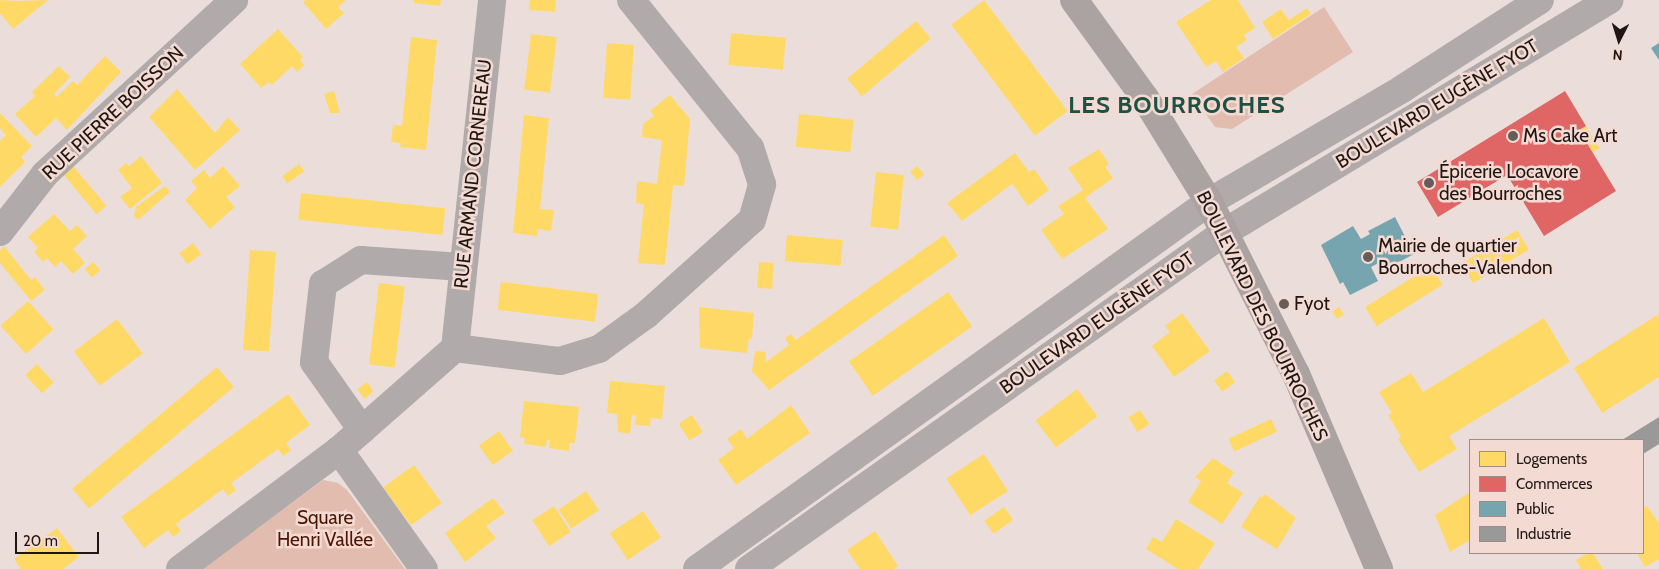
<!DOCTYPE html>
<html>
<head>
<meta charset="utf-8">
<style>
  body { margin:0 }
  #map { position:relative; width:1659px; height:569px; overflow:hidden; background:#ebdeda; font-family:Cabin,sans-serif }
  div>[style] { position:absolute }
  .green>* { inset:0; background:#e1bcaf }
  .homes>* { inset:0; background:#ffd966; transform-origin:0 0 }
  .shops>* { inset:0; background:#e06666 }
  .public>* { inset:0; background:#76a5af }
  .industry>* { inset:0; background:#999 }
  .street>* { height:28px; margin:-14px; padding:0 14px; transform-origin:14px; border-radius:14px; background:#b0abaa }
  .primary>* { height:28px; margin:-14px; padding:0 14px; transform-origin:14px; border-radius:14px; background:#aaa3a2 }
  .dots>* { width:14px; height:14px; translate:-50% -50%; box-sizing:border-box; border:2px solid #f3dad2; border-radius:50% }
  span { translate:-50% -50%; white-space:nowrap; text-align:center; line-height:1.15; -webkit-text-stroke:5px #f3dad2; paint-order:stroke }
  .street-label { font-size:19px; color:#1f1613 }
  .poi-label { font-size:19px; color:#1f1613 }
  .left { translate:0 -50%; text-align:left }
  .park-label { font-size:19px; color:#4d1500 }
  .district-label { font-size:24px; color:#1e5143; font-weight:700; letter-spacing:1px }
  .legend { position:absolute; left:1469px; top:439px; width:175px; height:115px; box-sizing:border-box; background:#f3dad2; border:1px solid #9e8c86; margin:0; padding:6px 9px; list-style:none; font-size:15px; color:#1f1613 }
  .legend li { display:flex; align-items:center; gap:10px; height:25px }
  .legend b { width:25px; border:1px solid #9e8c86 }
  .north { position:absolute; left:1594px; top:15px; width:50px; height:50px; -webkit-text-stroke:4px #f3dad2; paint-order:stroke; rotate:185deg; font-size:14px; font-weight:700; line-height:20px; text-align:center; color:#1f1613 }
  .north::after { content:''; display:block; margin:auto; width:18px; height:22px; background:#1f1613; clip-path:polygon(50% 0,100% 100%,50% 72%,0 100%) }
  .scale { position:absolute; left:15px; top:532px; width:84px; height:22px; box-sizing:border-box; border:2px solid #1f1613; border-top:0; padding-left:6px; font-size:15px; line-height:18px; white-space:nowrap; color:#1f1613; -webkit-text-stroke:4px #f3dad2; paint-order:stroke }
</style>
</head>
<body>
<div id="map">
  <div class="green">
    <i style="clip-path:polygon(1324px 7px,1353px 52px,1232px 129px,1215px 127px,1192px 94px)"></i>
    <i style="clip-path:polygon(323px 480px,338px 483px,347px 490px,405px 569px,202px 569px)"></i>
  </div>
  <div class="homes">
    <i style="clip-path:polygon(0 0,17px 1px,48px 0,13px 29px,0 13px)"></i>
    <i style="clip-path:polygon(306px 0,346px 0,338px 7px,344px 13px,326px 29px,303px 2px)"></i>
    <i style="clip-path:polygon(414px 0,441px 0,440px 6px,414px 3px)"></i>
    <i style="clip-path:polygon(530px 0,556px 0,555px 12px,529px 10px)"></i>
    <i style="left:984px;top:0;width:139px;height:41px;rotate:53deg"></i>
    <i style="clip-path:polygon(1211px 0,1238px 0,1255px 28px,1244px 35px,1247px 40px,1236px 47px,1244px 58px,1223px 72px,1216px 61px,1206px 67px,1176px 22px)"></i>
    <i style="clip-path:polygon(1307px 8px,1311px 14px,1273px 39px,1262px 22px,1281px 9px,1289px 20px)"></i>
    <i style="left:916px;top:21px;width:23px;height:90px;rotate:50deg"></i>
    <i style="clip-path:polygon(278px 29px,303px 57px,300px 60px,304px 65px,297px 72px,292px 66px,272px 85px,269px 82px,261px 88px,240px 64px)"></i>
    <i style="left:731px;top:33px;width:55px;height:32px;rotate:5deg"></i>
    <i style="left:531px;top:34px;width:26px;height:56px;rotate:7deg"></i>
    <i style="clip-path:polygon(411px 37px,437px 40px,426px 150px,400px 147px,401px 143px,391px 142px,393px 125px,402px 126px)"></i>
    <i style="left:607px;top:43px;width:27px;height:55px;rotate:4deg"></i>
    <i style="clip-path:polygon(105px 56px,121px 72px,67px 130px,56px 118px,36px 137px,15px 114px,35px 96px,32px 92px,59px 66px,70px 77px,54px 94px,57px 97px,73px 81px,77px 85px)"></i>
    <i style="clip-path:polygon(177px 89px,215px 133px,228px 117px,240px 130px,195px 170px,149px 117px)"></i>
    <i style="clip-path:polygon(334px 91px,340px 113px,330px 113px,324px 94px)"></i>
    <i style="clip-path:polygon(670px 95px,690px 119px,684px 186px,673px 185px,665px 265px,638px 263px,644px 204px,636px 203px,637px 181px,657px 184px,662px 140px,642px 137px,643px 124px,654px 116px,650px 111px)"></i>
    <i style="clip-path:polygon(0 113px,32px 146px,21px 157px,25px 162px,0 187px,0 141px,6px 135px,0 128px)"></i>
    <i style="left:799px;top:114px;width:55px;height:33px;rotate:6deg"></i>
    <i style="clip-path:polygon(524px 115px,549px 118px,540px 209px,554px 210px,551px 231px,538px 229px,537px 236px,513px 233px)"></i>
    <i style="left:1586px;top:126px;width:26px;height:8px;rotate:58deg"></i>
    <i style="clip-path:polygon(1099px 149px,1109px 164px,1105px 167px,1113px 178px,1085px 198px,1108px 229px,1062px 259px,1041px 230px,1064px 214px,1058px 206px,1083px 190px,1068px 168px)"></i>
    <i style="clip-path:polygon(1015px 153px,1029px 172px,1034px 169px,1049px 190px,1028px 206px,1012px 184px,962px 221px,947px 203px)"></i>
    <i style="clip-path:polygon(141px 156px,162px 183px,130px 209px,120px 197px,132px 188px,118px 170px,126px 163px,129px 166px)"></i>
    <i style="left:299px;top:164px;width:9px;height:21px;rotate:54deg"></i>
    <i style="left:73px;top:166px;width:52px;height:13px;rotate:50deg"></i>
    <i style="clip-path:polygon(223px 166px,240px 186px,226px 197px,235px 207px,210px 229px,185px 200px,197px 188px,191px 181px,204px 170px,210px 178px)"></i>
    <i style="left:917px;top:166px;width:11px;height:9px;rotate:49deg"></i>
    <i style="left:876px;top:172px;width:28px;height:55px;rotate:6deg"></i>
    <i style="clip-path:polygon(165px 186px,170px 192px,138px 220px,134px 216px,136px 207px)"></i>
    <i style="left:301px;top:193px;width:145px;height:27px;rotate:6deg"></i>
    <i style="clip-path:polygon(54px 214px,70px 231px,77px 225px,87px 236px,73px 249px,85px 263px,73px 274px,61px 261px,55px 267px,47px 258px,43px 262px,34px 252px,38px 248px,28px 237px)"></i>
    <i style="left:1517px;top:230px;width:23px;height:65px;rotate:59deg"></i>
    <i style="left:787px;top:235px;width:56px;height:26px;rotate:5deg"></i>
    <i style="clip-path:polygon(944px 235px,958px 256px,769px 390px,752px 371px,755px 351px,766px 352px,765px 363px,789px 345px,785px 338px,791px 334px,796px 340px)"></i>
    <i style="left:193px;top:243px;width:14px;height:17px;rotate:54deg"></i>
    <i style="clip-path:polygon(4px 246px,31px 280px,35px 277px,45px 290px,31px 301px,0 263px,0 251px)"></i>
    <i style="left:250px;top:250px;width:26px;height:100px;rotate:4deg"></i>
    <i style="left:93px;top:262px;width:11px;height:11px;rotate:49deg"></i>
    <i style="left:759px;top:262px;width:15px;height:26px;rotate:4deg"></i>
    <i style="left:1431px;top:266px;width:22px;height:78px;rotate:58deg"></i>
    <i style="left:501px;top:282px;width:98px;height:28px;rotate:7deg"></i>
    <i style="left:379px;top:283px;width:26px;height:82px;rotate:7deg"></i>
    <i style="left:948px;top:292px;width:42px;height:121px;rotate:55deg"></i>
    <i style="left:28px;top:301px;width:38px;height:37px;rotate:48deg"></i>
    <i style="clip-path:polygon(699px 307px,754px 313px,752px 339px,749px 338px,747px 353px,700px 348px)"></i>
    <i style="left:1339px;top:307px;width:9px;height:8px;rotate:58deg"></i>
    <i style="clip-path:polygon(1182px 313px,1210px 351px,1174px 377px,1152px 346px,1170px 332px,1165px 326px)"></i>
    <i style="clip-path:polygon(1659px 314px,1659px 377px,1602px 413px,1574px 368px)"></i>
    <i style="clip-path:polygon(1544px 318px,1570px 362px,1449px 436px,1457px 449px,1419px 472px,1398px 439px,1401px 437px,1388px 415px,1392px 413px,1379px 392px,1411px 373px,1423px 392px)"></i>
    <i style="left:117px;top:319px;width:43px;height:54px;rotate:53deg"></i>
    <i style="left:37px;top:364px;width:25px;height:16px;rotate:48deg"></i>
    <i style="left:217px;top:367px;width:26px;height:189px;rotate:50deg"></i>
    <i style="left:1227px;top:371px;width:14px;height:16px;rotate:54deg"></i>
    <i style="clip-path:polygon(610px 381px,665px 386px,662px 419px,651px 418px,650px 426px,635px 425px,636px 416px,632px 415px,630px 434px,618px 432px,617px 414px,607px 413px)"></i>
    <i style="left:367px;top:382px;width:12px;height:12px;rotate:55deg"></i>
    <i style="left:1077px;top:389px;width:34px;height:52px;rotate:53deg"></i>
    <i style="clip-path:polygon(288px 394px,310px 425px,286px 443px,291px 450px,283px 456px,278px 449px,231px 483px,236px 490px,228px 496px,223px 489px,176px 524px,181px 531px,173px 537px,168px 530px,144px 548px,121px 517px)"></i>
    <i style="clip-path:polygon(524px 401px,579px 407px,575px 443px,569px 443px,569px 451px,549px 448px,550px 440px,547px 440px,546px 447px,524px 444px,525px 438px,520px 437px)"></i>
    <i style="clip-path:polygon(791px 405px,810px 433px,736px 485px,718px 460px,734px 448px,727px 439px,741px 429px,747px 439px)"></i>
    <i style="left:1140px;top:410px;width:17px;height:14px;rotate:57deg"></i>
    <i style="left:692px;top:415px;width:20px;height:16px;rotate:57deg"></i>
    <i style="left:1271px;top:419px;width:14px;height:47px;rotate:65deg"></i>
    <i style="left:499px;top:431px;width:24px;height:25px;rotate:54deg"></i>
    <i style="left:984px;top:454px;width:44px;height:45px;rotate:57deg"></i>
    <i style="clip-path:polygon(1213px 458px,1234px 472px,1227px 483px,1243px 493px,1222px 524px,1188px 502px,1201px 481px,1195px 477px)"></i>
    <i style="left:414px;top:465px;width:47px;height:38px;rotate:54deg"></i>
    <i style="left:586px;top:491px;width:23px;height:33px;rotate:56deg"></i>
    <i style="clip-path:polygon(1470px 492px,1470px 540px,1450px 552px,1435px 515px)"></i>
    <i style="clip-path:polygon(1265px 494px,1296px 518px,1277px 549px,1241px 527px,1260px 496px,1262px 498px)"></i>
    <i style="clip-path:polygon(493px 498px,505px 513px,486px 526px,496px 538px,465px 562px,445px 533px)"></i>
    <i style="left:554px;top:506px;width:31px;height:26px;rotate:57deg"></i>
    <i style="clip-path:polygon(1647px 506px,1659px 523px,1659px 559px,1645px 567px,1637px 553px,1643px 553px,1643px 508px)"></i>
    <i style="left:1004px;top:507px;width:16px;height:24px;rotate:55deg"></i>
    <i style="left:643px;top:511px;width:32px;height:40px;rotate:56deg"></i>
    <i style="clip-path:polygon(1176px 519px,1215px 543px,1198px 569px,1178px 569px,1146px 549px,1153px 537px,1162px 542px)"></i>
    <i style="clip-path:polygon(57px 528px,79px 557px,63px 569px,21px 569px,14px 559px)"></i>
    <i style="clip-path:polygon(875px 531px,898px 566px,894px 569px,860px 569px,847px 550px)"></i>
    <i style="clip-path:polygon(1588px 553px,1593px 553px,1603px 569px,1581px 569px,1576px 560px)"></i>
  </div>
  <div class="shops">
    <i style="clip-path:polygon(1565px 91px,1586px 126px,1579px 130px,1616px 191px,1544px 236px,1507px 175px,1438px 217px,1417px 182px)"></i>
  </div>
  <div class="public">
    <i style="clip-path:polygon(1659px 43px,1659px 60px,1651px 48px)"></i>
    <i style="clip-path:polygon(1395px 217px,1414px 254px,1388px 268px,1384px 260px,1371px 267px,1378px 281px,1350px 295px,1343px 282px,1340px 284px,1321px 245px,1353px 226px,1361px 239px,1370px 234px,1368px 231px)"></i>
  </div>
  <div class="industry">
    <i style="clip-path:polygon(1659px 417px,1659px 444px,1643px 454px,1643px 440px,1622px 440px)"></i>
  </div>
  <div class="street">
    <i style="left:0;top:232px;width:73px;rotate:-52.2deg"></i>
    <i style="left:45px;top:174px;width:257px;rotate:-42.6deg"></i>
    <i style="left:455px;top:348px;width:350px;rotate:-83.9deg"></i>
    <i style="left:362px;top:430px;width:83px;rotate:-125.2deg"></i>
    <i style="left:314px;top:362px;width:79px;rotate:-83.4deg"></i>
    <i style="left:323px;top:284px;width:45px;rotate:-32.3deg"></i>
    <i style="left:361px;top:260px;width:101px;rotate:4deg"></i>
    <i style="left:339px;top:450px;width:146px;rotate:54.5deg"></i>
    <i style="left:180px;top:569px;width:199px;rotate:-36.8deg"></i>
    <i style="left:339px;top:450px;width:154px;rotate:-41.3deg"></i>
    <i style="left:455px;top:348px;width:106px;rotate:7.1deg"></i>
    <i style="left:560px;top:361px;width:41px;rotate:-17.1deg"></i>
    <i style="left:599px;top:349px;width:58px;rotate:-35.9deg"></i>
    <i style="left:646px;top:315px;width:142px;rotate:-41.9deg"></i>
    <i style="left:752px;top:220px;width:37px;rotate:-74deg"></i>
    <i style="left:762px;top:184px;width:38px;rotate:-108deg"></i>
    <i style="left:750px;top:148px;width:190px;rotate:-128.8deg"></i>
    <i style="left:697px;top:569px;width:630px;rotate:-35.63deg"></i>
    <i style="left:1209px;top:202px;width:224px;rotate:-30.3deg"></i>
    <i style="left:1402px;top:89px;width:164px;rotate:-32.8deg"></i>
    <i style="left:749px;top:569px;width:583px;rotate:-35.3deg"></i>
    <i style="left:1225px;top:232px;width:449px;rotate:-31.1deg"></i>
  </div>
  <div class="primary">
    <i style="left:1074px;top:0;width:121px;rotate:54.1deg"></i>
    <i style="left:1145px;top:98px;width:122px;rotate:58.4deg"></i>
    <i style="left:1209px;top:202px;width:193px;rotate:63.2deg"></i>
    <i style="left:1296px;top:374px;width:212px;rotate:66.9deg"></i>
  </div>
  <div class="dots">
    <i style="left:1513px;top:136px;background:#665c59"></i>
    <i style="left:1429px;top:183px;background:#665c59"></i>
    <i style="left:1368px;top:257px;background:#665c59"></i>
    <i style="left:1284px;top:304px;background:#665c59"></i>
  </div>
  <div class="street-label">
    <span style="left:1437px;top:104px;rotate:-31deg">BOULEVARD EUGÈNE FYOT</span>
    <span style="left:113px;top:113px;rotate:-43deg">RUE PIERRE BOISSON</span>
    <span style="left:473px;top:174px;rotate:-84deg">RUE ARMAND CORNEREAU</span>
    <span style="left:1262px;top:316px;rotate:64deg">BOULEVARD DES BOURROCHES</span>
    <span style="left:1097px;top:323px;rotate:-35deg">BOULEVARD EUGÈNE FYOT</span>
  </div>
  <div class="poi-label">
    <span class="left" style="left:1523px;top:136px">Ms Cake Art</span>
    <span class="left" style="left:1439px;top:183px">Épicerie Locavore<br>des Bourroches</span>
    <span class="left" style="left:1378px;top:257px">Mairie de quartier<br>Bourroches-Valendon</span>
    <span class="left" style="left:1294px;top:304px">Fyot</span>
  </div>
  <div class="park-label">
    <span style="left:325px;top:529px">Square<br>Henri Vallée</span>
  </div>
  <div class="district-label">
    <span style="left:1177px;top:105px">LES BOURROCHES</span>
  </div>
  <ul class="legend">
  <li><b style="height:14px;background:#ffd966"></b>Logements</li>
  <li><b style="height:14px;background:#e06666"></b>Commerces</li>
  <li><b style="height:14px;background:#76a5af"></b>Public</li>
  <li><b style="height:14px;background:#999"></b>Industrie</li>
  </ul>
  <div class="north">N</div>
  <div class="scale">20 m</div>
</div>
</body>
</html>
